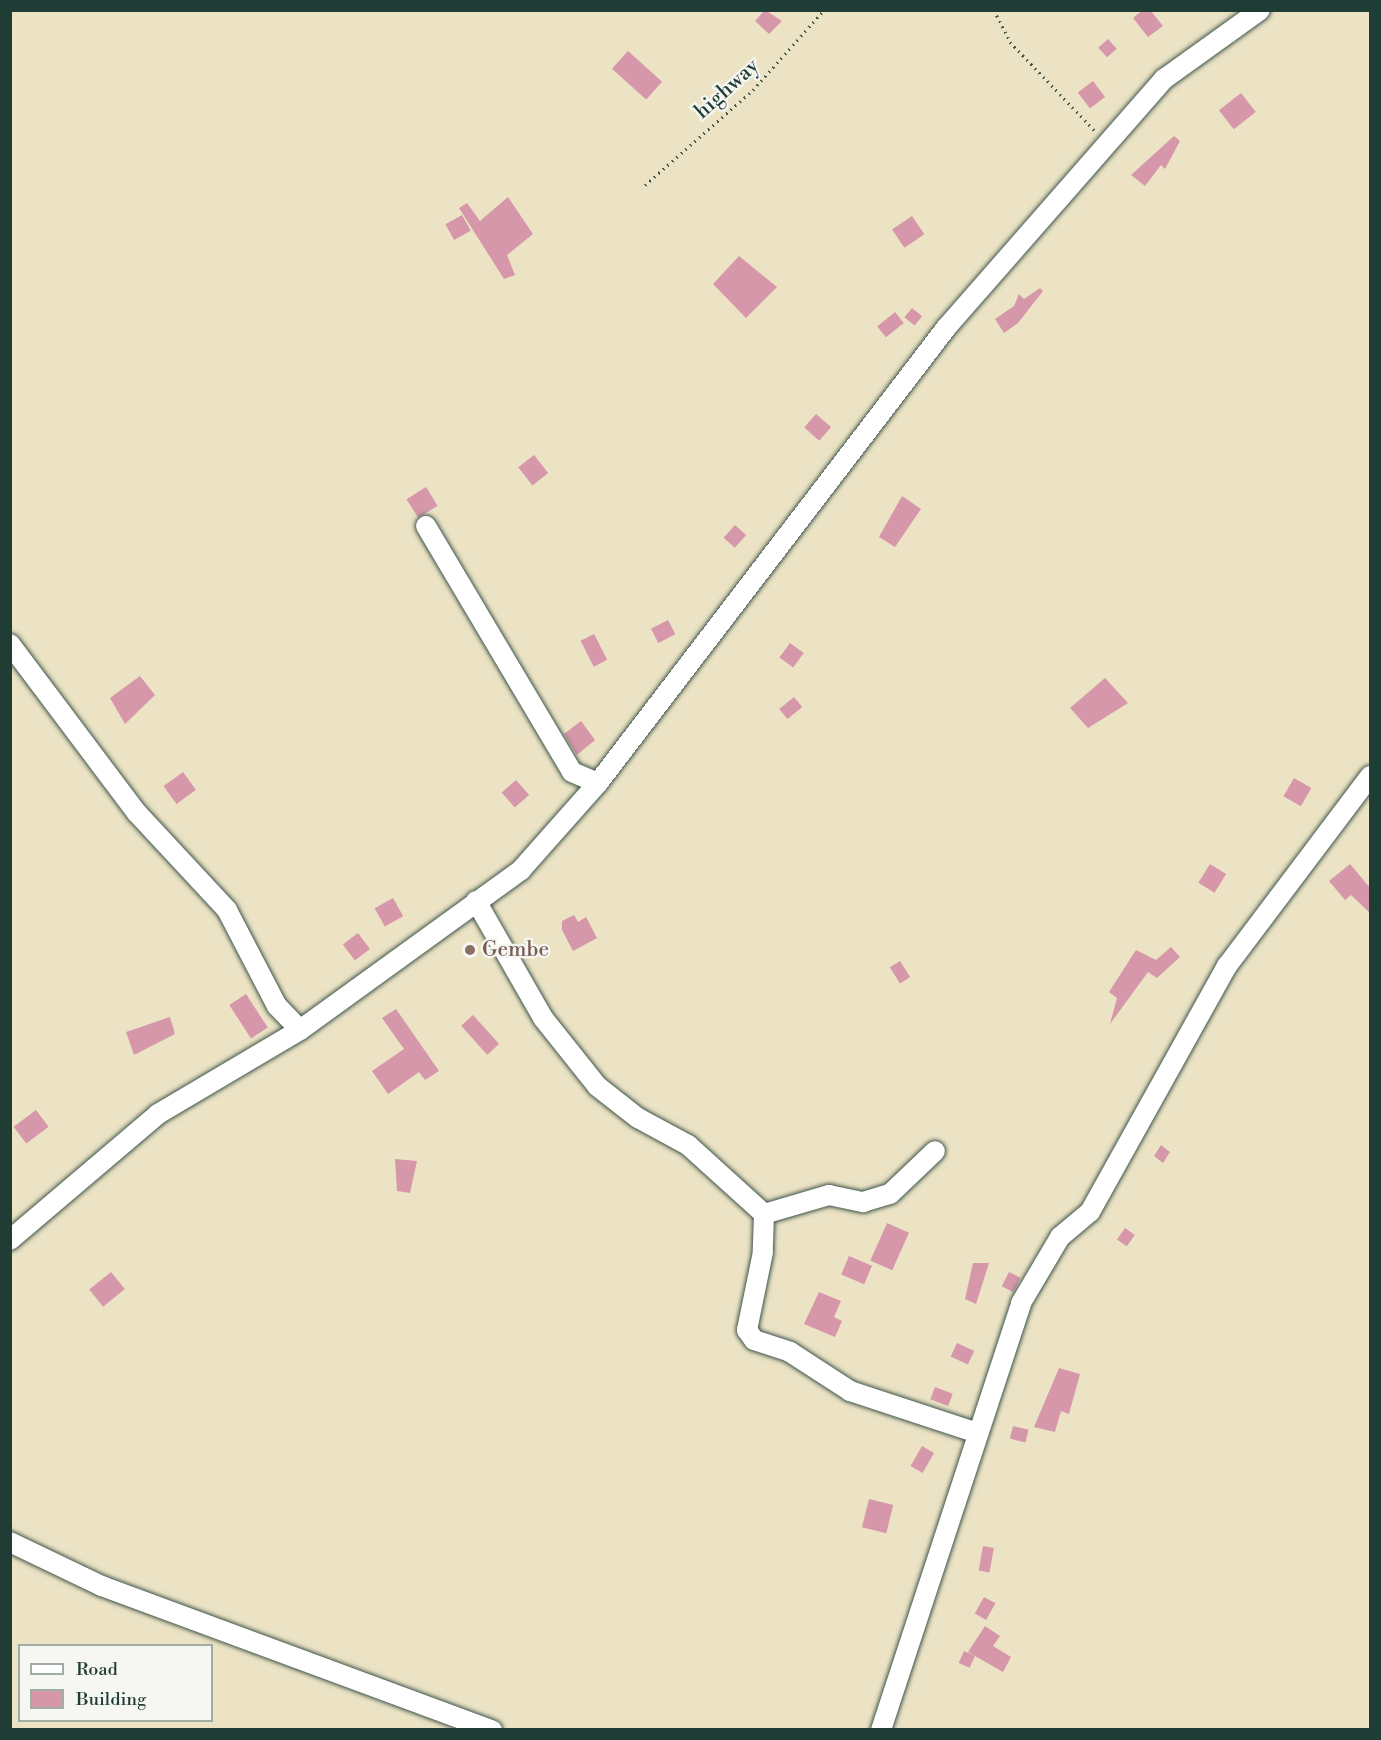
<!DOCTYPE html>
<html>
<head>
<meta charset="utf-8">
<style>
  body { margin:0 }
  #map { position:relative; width:1381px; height:1740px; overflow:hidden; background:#ece3c5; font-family:"Libre Bodoni",serif }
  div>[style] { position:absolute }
  .building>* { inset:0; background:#d597a9; transform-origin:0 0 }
  .path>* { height:3px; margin-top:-1.5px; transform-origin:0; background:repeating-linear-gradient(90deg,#3e564a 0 1.5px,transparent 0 6px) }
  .roads { filter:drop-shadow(0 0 2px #3e564a) drop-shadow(0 0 2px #3e564a) }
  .minor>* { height:20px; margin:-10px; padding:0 10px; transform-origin:10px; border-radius:10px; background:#fff }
  .dots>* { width:16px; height:16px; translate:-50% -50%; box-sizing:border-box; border:3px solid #f6f6f2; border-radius:50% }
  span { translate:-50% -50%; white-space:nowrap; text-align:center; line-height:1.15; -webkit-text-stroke:4.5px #f6f6f2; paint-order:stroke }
  .street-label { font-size:21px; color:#1f3d34 }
  .education-label { font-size:21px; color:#785e54 }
  .left { translate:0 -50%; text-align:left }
  .frame { position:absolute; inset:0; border:12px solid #1f3d34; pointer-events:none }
  .legend { position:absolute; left:18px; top:1644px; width:195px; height:78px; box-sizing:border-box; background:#f6f6f2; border:2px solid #a0aca6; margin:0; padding:8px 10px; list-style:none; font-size:18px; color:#1f3d34 }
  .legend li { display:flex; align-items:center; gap:12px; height:30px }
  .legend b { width:30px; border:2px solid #a0aca6 }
</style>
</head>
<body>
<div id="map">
  <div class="building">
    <i style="clip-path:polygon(765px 10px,782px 21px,769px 34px,755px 21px)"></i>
    <i style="clip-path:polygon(1143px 10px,1150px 10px,1163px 26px,1148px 37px,1133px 18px)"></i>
    <i style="left:1108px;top:39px;width:13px;height:13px;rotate:48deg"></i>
    <i style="left:628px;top:51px;width:46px;height:24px;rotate:42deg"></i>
    <i style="left:1093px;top:81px;width:20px;height:19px;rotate:53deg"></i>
    <i style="left:1241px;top:93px;width:24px;height:28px;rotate:52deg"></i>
    <i style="clip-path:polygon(1174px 136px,1180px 141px,1165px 169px,1161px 165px,1145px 186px,1131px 175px)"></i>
    <i style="clip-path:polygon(508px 197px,533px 234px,507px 255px,515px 275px,504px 279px,459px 208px,467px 203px,480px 221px)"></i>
    <i style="left:462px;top:215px;width:18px;height:19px;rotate:61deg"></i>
    <i style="left:912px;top:216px;width:22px;height:24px;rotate:56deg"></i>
    <i style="clip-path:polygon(739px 256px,777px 287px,746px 318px,713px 284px)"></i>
    <i style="clip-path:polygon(1040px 288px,1043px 291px,1018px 323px,1004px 333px,995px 319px,1014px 306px,1019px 294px,1024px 299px)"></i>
    <i style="left:912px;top:308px;width:13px;height:12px;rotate:39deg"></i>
    <i style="left:895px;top:312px;width:14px;height:23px;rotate:51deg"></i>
    <i style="left:816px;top:414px;width:20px;height:18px;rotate:41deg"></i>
    <i style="left:534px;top:455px;width:23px;height:20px;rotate:52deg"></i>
    <i style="left:426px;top:487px;width:22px;height:23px;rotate:58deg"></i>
    <i style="clip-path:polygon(902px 496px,921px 509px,895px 547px,879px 537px)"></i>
    <i style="left:735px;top:525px;width:15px;height:17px;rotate:42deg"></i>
    <i style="left:668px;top:620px;width:16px;height:19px;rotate:63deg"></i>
    <i style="left:594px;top:634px;width:29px;height:15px;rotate:63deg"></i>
    <i style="left:790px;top:643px;width:17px;height:18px;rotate:36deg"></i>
    <i style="clip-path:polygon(140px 676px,155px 695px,125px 724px,110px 698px)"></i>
    <i style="clip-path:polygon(1105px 678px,1128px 703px,1088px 728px,1070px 708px)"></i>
    <i style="left:794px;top:697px;width:13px;height:19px;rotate:51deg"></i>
    <i style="clip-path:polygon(581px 721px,595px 740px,577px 755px,564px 734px)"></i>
    <i style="left:183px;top:772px;width:22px;height:24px;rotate:54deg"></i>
    <i style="left:1294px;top:778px;width:20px;height:21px;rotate:30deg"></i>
    <i style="left:516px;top:780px;width:20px;height:19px;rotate:49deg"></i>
    <i style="left:1210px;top:864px;width:19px;height:22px;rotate:32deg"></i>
    <i style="clip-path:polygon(1350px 864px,1371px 889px,1371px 914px,1351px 895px,1345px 900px,1329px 881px)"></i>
    <i style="left:393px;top:898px;width:21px;height:21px;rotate:61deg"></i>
    <i style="clip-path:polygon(574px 915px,578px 922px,586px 917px,597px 938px,573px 951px,562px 930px,562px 921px)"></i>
    <i style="left:358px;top:933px;width:20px;height:19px;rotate:53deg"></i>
    <i style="clip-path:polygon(1171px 947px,1180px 957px,1157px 978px,1148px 972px,1110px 1024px,1117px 998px,1109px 992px,1136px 950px,1156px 960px)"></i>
    <i style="left:900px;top:961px;width:19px;height:12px;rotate:58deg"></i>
    <i style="left:246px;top:994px;width:40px;height:20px;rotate:57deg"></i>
    <i style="clip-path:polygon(396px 1009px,439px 1071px,425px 1080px,419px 1072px,388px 1094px,372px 1071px,404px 1049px,382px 1018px)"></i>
    <i style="left:473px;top:1015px;width:39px;height:16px;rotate:48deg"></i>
    <i style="clip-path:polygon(170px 1017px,175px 1034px,134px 1055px,126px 1032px)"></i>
    <i style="left:36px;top:1110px;width:21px;height:28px;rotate:53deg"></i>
    <i style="clip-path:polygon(1161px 1145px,1170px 1152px,1163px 1163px,1154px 1156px)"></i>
    <i style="clip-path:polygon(395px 1159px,417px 1161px,410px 1193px,397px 1191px)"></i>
    <i style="left:887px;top:1223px;width:24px;height:41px;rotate:24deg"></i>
    <i style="left:1125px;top:1228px;width:12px;height:14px;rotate:35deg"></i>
    <i style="left:849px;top:1256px;width:25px;height:20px;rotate:23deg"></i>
    <i style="clip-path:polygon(973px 1263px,989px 1263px,976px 1304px,965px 1299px)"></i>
    <i style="left:111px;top:1272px;width:22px;height:28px;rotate:51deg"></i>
    <i style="left:1009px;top:1272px;width:13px;height:16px;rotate:27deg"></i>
    <i style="clip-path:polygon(819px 1292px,841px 1301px,834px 1317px,842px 1321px,835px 1337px,804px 1324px)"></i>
    <i style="left:957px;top:1343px;width:19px;height:15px;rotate:25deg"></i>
    <i style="clip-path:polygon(1059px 1368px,1080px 1374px,1069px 1414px,1061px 1411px,1055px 1432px,1034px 1427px)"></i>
    <i style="left:935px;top:1387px;width:19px;height:13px;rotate:21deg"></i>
    <i style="left:1013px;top:1426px;width:16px;height:13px;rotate:14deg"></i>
    <i style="left:922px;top:1446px;width:14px;height:23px;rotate:30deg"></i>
    <i style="left:869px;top:1499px;width:25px;height:29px;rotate:14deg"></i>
    <i style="left:983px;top:1546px;width:11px;height:25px;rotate:10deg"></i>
    <i style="left:984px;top:1597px;width:13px;height:19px;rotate:29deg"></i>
    <i style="clip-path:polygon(985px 1626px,1000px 1636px,993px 1646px,1011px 1657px,1003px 1672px,968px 1652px)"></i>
    <i style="left:964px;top:1651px;width:12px;height:13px;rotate:24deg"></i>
  </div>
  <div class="path">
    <i style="left:994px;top:10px;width:36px;rotate:63deg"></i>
    <i style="left:1010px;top:42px;width:124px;rotate:46.3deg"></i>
    <i style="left:645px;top:185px;width:144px;rotate:-41.3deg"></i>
    <i style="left:753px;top:90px;width:107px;rotate:-48.4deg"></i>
  </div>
  <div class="roads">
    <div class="minor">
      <i style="left:426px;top:526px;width:286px;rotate:59.3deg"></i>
      <i style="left:572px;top:772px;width:28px;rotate:23deg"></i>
      <i style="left:10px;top:644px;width:211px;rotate:53.1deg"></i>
      <i style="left:137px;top:813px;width:132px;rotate:47.1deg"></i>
      <i style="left:227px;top:910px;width:108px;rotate:62.5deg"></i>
      <i style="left:277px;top:1006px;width:33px;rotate:46deg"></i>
      <i style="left:476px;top:901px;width:135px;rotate:60.2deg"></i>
      <i style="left:543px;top:1018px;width:87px;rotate:51.5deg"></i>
      <i style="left:597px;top:1086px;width:52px;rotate:38deg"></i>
      <i style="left:638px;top:1118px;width:57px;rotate:28.4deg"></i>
      <i style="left:688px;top:1145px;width:103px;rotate:42.2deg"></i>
      <i style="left:764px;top:1214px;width:68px;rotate:-16.3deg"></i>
      <i style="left:829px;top:1195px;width:35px;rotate:12deg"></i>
      <i style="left:863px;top:1202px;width:28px;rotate:-17deg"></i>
      <i style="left:890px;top:1194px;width:62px;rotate:-43.7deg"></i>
      <i style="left:764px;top:1214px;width:38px;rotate:92deg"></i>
      <i style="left:763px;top:1252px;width:80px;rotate:101.6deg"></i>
      <i style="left:747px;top:1330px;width:12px;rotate:55deg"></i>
      <i style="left:754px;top:1340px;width:38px;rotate:18deg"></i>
      <i style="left:790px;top:1352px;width:72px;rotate:33deg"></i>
      <i style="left:850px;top:1391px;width:135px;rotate:18.2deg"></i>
      <i style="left:10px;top:1240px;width:194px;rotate:-40.4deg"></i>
      <i style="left:158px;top:1114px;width:165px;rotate:-30.6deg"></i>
      <i style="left:300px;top:1030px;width:273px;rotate:-35.9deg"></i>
      <i style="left:521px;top:870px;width:116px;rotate:-48.5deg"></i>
      <i style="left:598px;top:783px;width:573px;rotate:-52.59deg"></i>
      <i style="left:946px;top:328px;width:331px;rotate:-48.8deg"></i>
      <i style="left:1164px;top:79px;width:118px;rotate:-35.7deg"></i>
      <i style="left:10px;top:1542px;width:102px;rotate:25.6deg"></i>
      <i style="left:102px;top:1586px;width:416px;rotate:20.3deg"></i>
      <i style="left:881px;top:1730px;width:449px;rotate:-71.8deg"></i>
      <i style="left:1021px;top:1303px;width:77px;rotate:-59.4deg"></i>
      <i style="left:1060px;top:1237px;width:39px;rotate:-40deg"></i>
      <i style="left:1090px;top:1212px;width:282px;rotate:-60.9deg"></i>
      <i style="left:1227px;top:966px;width:238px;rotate:-53deg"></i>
    </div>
  </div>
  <div class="dots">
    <i style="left:470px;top:950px;background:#8d6e63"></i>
  </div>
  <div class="street-label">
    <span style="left:727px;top:89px;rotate:-42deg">highway</span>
  </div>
  <div class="education-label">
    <span class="left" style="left:482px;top:950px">Gembe</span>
  </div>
  <div class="frame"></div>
  <ul class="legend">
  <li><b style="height:8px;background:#fff"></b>Road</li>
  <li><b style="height:16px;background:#d597a9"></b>Building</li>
  </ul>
</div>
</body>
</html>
